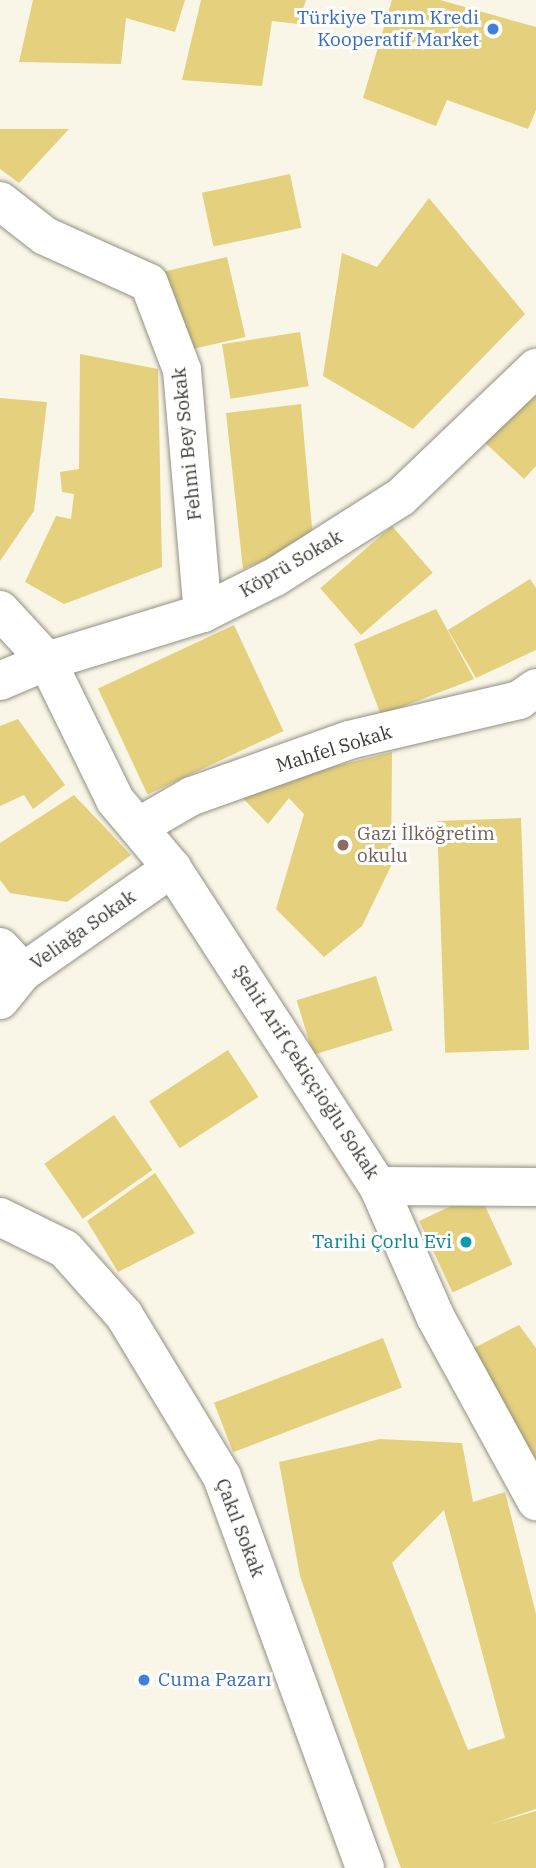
<!DOCTYPE html>
<html>
<head>
<meta charset="utf-8">
<style>
  body { margin:0 }
  #map { position:relative; width:536px; height:1868px; overflow:hidden; background:#f9f6e7; font-family:"IBM Plex Serif",serif }
  div>[style] { position:absolute }
  .building>* { inset:0; background:#e4d07d; transform-origin:0 0 }
  .roads { filter:drop-shadow(0 0 2px #949183) drop-shadow(0 0 2px #949183) }
  .street>* { height:38px; margin:-19px; padding:0 19px; transform-origin:19px; border-radius:19px; background:#fff }
  .dots>* { width:19px; height:19px; translate:-50% -50%; box-sizing:border-box; border:4px solid #fff; border-radius:50% }
  span { translate:-50% -50%; white-space:nowrap; text-align:center; line-height:1.15; -webkit-text-stroke:6px #fff; paint-order:stroke }
  .shop-label { font-size:19px; color:#366cbe }
  .right { translate:-100% -50%; text-align:right }
  .left { translate:0 -50%; text-align:left }
  .street-label { font-size:19px; color:#3c3b35 }
  .education-label { font-size:19px; color:#785e54 }
  .culture-label { font-size:19px; color:#0d838f }
</style>
</head>
<body>
<div id="map">
  <div class="building">
    <i style="clip-path:polygon(33px 0,185px 0,175px 32px,126px 18px,121px 64px,19px 62px)"></i>
    <i style="clip-path:polygon(201px 0,306px 0,298px 24px,272px 21px,262px 86px,182px 80px)"></i>
    <i style="clip-path:polygon(392px 0,440px 0,536px 27px,536px 110px,528px 129px,447px 100px,436px 126px,363px 98px)"></i>
    <i style="clip-path:polygon(0 129px,69px 129px,19px 183px,0 169px)"></i>
    <i style="left:290px;top:174px;width:55px;height:90px;rotate:78deg"></i>
    <i style="clip-path:polygon(429px 198px,525px 314px,413px 429px,323px 376px,342px 253px,377px 267px)"></i>
    <i style="left:227px;top:257px;width:82px;height:71px;rotate:77deg"></i>
    <i style="left:300px;top:332px;width:55px;height:79px;rotate:81deg"></i>
    <i style="clip-path:polygon(80px 354px,158px 369px,162px 567px,64px 604px,25px 582px,56px 516px,71px 519px,74px 494px,62px 492px,60px 472px,79px 469px)"></i>
    <i style="clip-path:polygon(536px 384px,536px 466px,524px 479px,480px 438px)"></i>
    <i style="clip-path:polygon(0 398px,47px 402px,34px 511px,0 561px)"></i>
    <i style="clip-path:polygon(301px 404px,313px 539px,243px 569px,226px 413px)"></i>
    <i style="left:392px;top:526px;width:62px;height:95px;rotate:49deg"></i>
    <i style="clip-path:polygon(530px 579px,536px 588px,536px 650px,476px 678px,448px 630px)"></i>
    <i style="clip-path:polygon(436px 609px,474px 679px,381px 715px,354px 644px)"></i>
    <i style="left:234px;top:625px;width:117px;height:150px;rotate:65deg"></i>
    <i style="clip-path:polygon(18px 719px,65px 785px,33px 809px,24px 795px,0 806px,0 726px)"></i>
    <i style="clip-path:polygon(392px 752px,391px 866px,362px 926px,324px 957px,276px 909px,304px 814px,289px 798px,268px 824px,236px 791px)"></i>
    <i style="clip-path:polygon(74px 795px,131px 855px,67px 902px,10px 893px,0 880px,0 843px)"></i>
    <i style="left:521px;top:818px;width:232px;height:84px;rotate:88deg"></i>
    <i style="left:376px;top:976px;width:57px;height:83px;rotate:73deg"></i>
    <i style="left:228px;top:1050px;width:56px;height:94px;rotate:57deg"></i>
    <i style="left:114px;top:1115px;width:67px;height:85px;rotate:55deg"></i>
    <i style="clip-path:polygon(155px 1173px,195px 1233px,118px 1272px,87px 1221px)"></i>
    <i style="left:479px;top:1193px;width:79px;height:66px;rotate:65deg"></i>
    <i style="clip-path:polygon(519px 1325px,536px 1348px,536px 1468px,474px 1348px)"></i>
    <i style="left:383px;top:1338px;width:53px;height:181px;rotate:69deg"></i>
    <i style="clip-path:polygon(evenodd,380px 1439px,462px 1443px,473px 1502px,505px 1492px,536px 1614px,536px 1809px,488px 1825px,536px 1811px,536px 1868px,401px 1868px,396px 1855px,300px 1576px,279px 1462px,380px 1439px,444px 1510px,505px 1738px,468px 1750px,392px 1563px,444px 1510px)"></i>
  </div>
  <div class="roads">
    <div class="street">
      <i style="left:0;top:201px;width:57px;rotate:37.9deg"></i>
      <i style="left:45px;top:236px;width:114px;rotate:24.3deg"></i>
      <i style="left:149px;top:283px;width:93px;rotate:69.2deg"></i>
      <i style="left:182px;top:370px;width:244px;rotate:85.1deg"></i>
      <i style="left:0;top:610px;width:69px;rotate:47.3deg"></i>
      <i style="left:47px;top:661px;width:155px;rotate:63.9deg"></i>
      <i style="left:115px;top:800px;width:89px;rotate:50deg"></i>
      <i style="left:172px;top:868px;width:379px;rotate:57.1deg"></i>
      <i style="left:378px;top:1186px;width:144px;rotate:66.3deg"></i>
      <i style="left:436px;top:1318px;width:209px;rotate:61.3deg"></i>
      <i style="left:0;top:681px;width:51px;rotate:-23.1deg"></i>
      <i style="left:47px;top:661px;width:163px;rotate:-17.1deg"></i>
      <i style="left:203px;top:613px;width:80px;rotate:-26.6deg"></i>
      <i style="left:275px;top:577px;width:149px;rotate:-32.4deg"></i>
      <i style="left:401px;top:497px;width:187px;rotate:-43.7deg"></i>
      <i style="left:138px;top:827px;width:62px;rotate:-29.9deg"></i>
      <i style="left:192px;top:796px;width:167px;rotate:-19.6deg"></i>
      <i style="left:349px;top:740px;width:175px;rotate:-13.2deg"></i>
      <i style="left:519px;top:700px;width:21px;rotate:-35deg"></i>
      <i style="left:0;top:947px;width:34px;rotate:47deg"></i>
      <i style="left:0;top:1000px;width:36px;rotate:-51deg"></i>
      <i style="left:23px;top:972px;width:182px;rotate:-34.9deg"></i>
      <i style="left:378px;top:1186px;width:158px;rotate:0.4deg"></i>
      <i style="left:0;top:1217px;width:72px;rotate:26.2deg"></i>
      <i style="left:65px;top:1249px;width:89px;rotate:48.2deg"></i>
      <i style="left:124px;top:1315px;width:189px;rotate:58.8deg"></i>
      <i style="left:222px;top:1477px;width:416px;rotate:69.9deg"></i>
    </div>
  </div>
  <div class="dots">
    <i style="left:493px;top:29px;background:#3f7fe0"></i>
    <i style="left:343px;top:845px;background:#8d6e63"></i>
    <i style="left:466px;top:1242px;background:#0f9aa8"></i>
    <i style="left:144px;top:1680px;background:#3f7fe0"></i>
  </div>
  <div class="shop-label">
    <span class="right" style="left:479px;top:29px">Türkiye Tarım Kredi<br>Kooperatif Market</span>
    <span class="left" style="left:158px;top:1680px">Cuma Pazarı</span>
  </div>
  <div class="street-label">
    <span style="left:187px;top:444px;rotate:-96deg">Fehmi Bey Sokak</span>
    <span style="left:291px;top:564px;rotate:-30deg">Köprü Sokak</span>
    <span style="left:334px;top:749px;rotate:-17deg">Mahfel Sokak</span>
    <span style="left:83px;top:930px;rotate:-35deg">Veliağa Sokak</span>
    <span style="left:306px;top:1072px;rotate:57deg">Şehit Arif Çekiççioğlu Sokak</span>
    <span style="left:240px;top:1528px;rotate:69deg">Çakıl Sokak</span>
  </div>
  <div class="education-label">
    <span class="left" style="left:357px;top:845px">Gazi İlköğretim<br>okulu</span>
  </div>
  <div class="culture-label">
    <span class="right" style="left:452px;top:1242px">Tarihi Çorlu Evi</span>
  </div>
</div>
</body>
</html>
